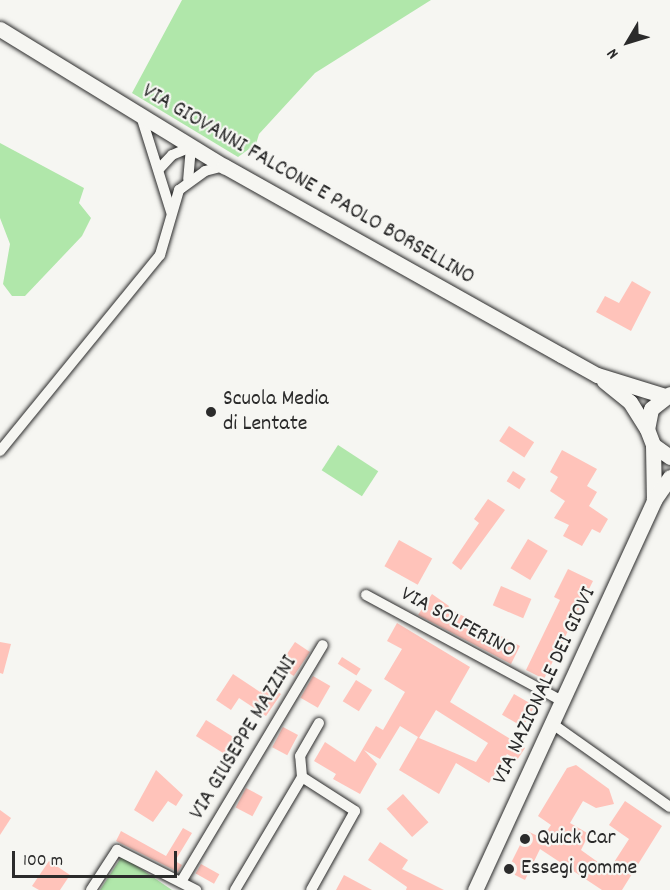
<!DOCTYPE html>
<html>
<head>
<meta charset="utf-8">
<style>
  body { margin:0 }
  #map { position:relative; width:670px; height:890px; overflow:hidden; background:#f6f6f2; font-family:Dekko,sans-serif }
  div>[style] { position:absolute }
  .green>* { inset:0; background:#b0e7aa; transform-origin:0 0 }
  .building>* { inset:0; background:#ffc3ba; transform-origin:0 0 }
  .roads { filter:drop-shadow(0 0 2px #2b2b2b) drop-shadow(0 0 2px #2b2b2b) }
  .street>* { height:10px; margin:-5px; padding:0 5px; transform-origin:5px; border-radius:5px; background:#f6f6f2 }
  .secondary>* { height:15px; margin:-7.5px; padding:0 7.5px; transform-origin:7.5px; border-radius:7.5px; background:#f6f6f2 }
  .dots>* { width:16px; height:16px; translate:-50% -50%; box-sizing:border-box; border:3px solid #f6f6f2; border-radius:50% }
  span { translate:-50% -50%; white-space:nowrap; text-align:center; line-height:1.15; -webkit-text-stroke:4.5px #f6f6f2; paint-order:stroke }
  .street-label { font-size:22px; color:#2b2b2b }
  .poi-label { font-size:22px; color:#2b2b2b }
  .left { translate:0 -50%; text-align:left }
  .north { position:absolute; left:598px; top:12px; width:60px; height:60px; -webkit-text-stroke:4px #f6f6f2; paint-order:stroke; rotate:232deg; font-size:16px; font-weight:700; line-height:24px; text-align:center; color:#2b2b2b }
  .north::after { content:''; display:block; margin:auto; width:21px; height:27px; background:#2b2b2b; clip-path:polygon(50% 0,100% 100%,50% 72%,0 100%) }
  .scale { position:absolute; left:12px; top:851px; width:165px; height:27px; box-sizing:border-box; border:3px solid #2b2b2b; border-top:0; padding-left:8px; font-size:18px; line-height:21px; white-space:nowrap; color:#2b2b2b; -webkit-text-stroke:4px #f6f6f2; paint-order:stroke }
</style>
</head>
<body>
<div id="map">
  <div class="green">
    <i style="clip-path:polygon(182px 0,431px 0,315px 73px,259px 134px,256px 144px,238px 157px,132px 93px)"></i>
    <i style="clip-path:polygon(0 143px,84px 188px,79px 203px,91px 218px,82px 236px,25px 296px,12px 296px,3px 284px,10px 244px,0 218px)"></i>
    <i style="left:338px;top:445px;width:48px;height:30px;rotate:33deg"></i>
    <i style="clip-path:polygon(122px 856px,172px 890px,100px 890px)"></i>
  </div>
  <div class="building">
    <i style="clip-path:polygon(632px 281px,651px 292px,631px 331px,596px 312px,605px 296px,619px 303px)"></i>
    <i style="left:509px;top:426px;width:30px;height:18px;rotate:33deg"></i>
    <i style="clip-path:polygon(562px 450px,597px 469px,587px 486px,597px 492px,589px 506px,608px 519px,600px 533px,592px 529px,582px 546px,563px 536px,569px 525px,554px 518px,565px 501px,550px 491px,558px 477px,550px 472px)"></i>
    <i style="left:513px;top:471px;width:15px;height:12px;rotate:32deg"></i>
    <i style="clip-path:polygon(488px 499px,505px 510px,461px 570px,452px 563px,479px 523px,474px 519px)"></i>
    <i style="left:528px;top:539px;width:23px;height:34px;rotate:31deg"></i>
    <i style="left:399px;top:540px;width:38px;height:30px;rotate:29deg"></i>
    <i style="clip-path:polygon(568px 569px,593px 581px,544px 679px,526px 670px,560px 600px,554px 597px)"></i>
    <i style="left:501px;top:586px;width:33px;height:21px;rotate:23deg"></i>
    <i style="clip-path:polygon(432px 594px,449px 606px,448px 608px,520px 646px,511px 664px,418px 615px)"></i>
    <i style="clip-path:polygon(evenodd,397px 623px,470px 667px,450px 702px,525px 748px,517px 760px,507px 754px,489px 783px,456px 763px,439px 794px,399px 770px,418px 737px,400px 726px,380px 759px,364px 750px,377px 764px,360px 794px,333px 779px,336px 774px,314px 761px,325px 742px,355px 762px,376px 726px,383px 730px,405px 692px,384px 679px,402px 649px,387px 641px,397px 623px,436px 710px,488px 743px,476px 762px,419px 738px,436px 710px)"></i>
    <i style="clip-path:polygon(0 642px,11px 644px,3px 674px,0 673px)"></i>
    <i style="left:295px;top:642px;width:18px;height:29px;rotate:34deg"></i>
    <i style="left:342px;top:657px;width:22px;height:8px;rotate:32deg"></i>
    <i style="clip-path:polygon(233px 674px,260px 692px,265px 684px,281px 694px,266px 716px,239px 698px,231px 710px,216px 700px)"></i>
    <i style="left:313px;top:676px;width:20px;height:25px;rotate:30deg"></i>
    <i style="left:356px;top:680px;width:19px;height:25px;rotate:32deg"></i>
    <i style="left:514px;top:694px;width:24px;height:24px;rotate:30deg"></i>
    <i style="left:206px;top:720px;width:41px;height:19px;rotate:32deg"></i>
    <i style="left:283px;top:727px;width:17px;height:23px;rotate:28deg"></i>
    <i style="clip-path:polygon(576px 765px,609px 789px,614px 804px,596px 808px,583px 801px,570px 823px,589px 834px,581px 850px,609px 870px,629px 839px,609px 825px,625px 801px,662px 826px,622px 890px,602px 890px,540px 849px,525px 880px,507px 871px,527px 831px,542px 838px,551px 825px,538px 816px,567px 768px)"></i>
    <i style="clip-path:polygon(156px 770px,183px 795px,176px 806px,168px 801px,153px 822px,134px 810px)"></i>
    <i style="left:246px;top:788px;width:19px;height:22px;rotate:28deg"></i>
    <i style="left:403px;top:794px;width:38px;height:22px;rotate:48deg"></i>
    <i style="clip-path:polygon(0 810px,11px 818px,0 835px)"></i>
    <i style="clip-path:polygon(183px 828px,192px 833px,175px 861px,182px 865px,178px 872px,116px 841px,121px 831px,166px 856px)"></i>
    <i style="clip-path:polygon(380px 842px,408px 860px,402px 869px,444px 890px,406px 890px,407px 887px,368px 860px)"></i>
    <i style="clip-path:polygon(49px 861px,70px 875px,60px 890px,39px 890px,32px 886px)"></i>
    <i style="left:201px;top:864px;width:21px;height:11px;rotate:29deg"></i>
    <i style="clip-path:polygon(344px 875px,372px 890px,336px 890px)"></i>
  </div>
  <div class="roads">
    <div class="street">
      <i style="left:141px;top:116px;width:101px;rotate:72.6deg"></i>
      <i style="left:159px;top:169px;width:19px;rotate:-47deg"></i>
      <i style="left:172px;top:155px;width:21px;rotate:-23deg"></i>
      <i style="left:191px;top:147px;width:32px;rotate:95deg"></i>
      <i style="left:0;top:451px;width:253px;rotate:-50.8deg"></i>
      <i style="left:160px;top:255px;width:68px;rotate:-73.7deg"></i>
      <i style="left:179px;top:190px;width:32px;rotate:-36deg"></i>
      <i style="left:205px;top:171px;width:20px;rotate:-15deg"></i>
      <i style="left:366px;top:595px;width:225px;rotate:28.4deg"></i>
      <i style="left:554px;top:725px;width:142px;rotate:35.3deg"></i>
      <i style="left:302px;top:777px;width:63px;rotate:32.7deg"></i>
      <i style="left:355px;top:811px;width:90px;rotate:119.1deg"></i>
      <i style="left:302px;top:777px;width:21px;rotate:-95deg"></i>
      <i style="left:300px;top:756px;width:38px;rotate:-60deg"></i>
      <i style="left:181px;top:882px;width:276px;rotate:-59.1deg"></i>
      <i style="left:91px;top:890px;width:48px;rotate:-57deg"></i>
      <i style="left:117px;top:850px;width:89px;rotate:26.9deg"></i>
      <i style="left:235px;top:890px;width:131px;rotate:-59.3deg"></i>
    </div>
    <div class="secondary">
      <i style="left:0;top:29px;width:263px;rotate:31.5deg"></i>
      <i style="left:224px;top:166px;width:386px;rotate:29.3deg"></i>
      <i style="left:561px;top:355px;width:41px;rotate:29.1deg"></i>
      <i style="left:597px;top:375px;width:71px;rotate:17.2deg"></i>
      <i style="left:604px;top:381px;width:33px;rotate:39deg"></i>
      <i style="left:630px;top:402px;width:32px;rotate:58deg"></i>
      <i style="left:670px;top:394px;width:24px;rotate:142deg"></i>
      <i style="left:651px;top:409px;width:20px;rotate:101deg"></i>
      <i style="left:647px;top:429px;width:17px;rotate:69deg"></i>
      <i style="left:653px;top:445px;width:21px;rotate:35deg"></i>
      <i style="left:653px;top:445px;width:55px;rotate:89deg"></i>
      <i style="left:475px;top:890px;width:429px;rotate:-65.3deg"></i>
      <i style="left:654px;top:500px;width:28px;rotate:-55deg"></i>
    </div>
  </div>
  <div class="dots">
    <i style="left:211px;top:412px;background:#2b2b2b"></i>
    <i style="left:525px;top:839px;background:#2b2b2b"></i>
    <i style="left:509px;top:869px;background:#2b2b2b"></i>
  </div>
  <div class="street-label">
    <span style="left:308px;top:185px;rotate:30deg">VIA GIOVANNI FALCONE E PAOLO BORSELLINO</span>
    <span style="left:458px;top:623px;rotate:28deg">VIA SOLFERINO</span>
    <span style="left:545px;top:686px;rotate:-65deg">VIA NAZIONALE DEI GIOVI</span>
    <span style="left:244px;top:738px;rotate:-59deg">VIA GIUSEPPE MAZZINI</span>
  </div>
  <div class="poi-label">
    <span class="left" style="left:223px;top:412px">Scuola Media<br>di Lentate</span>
    <span class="left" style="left:537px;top:839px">Quick Car</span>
    <span class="left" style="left:521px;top:869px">Essegi gomme</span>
  </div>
  <div class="north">N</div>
  <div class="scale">100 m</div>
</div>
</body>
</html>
